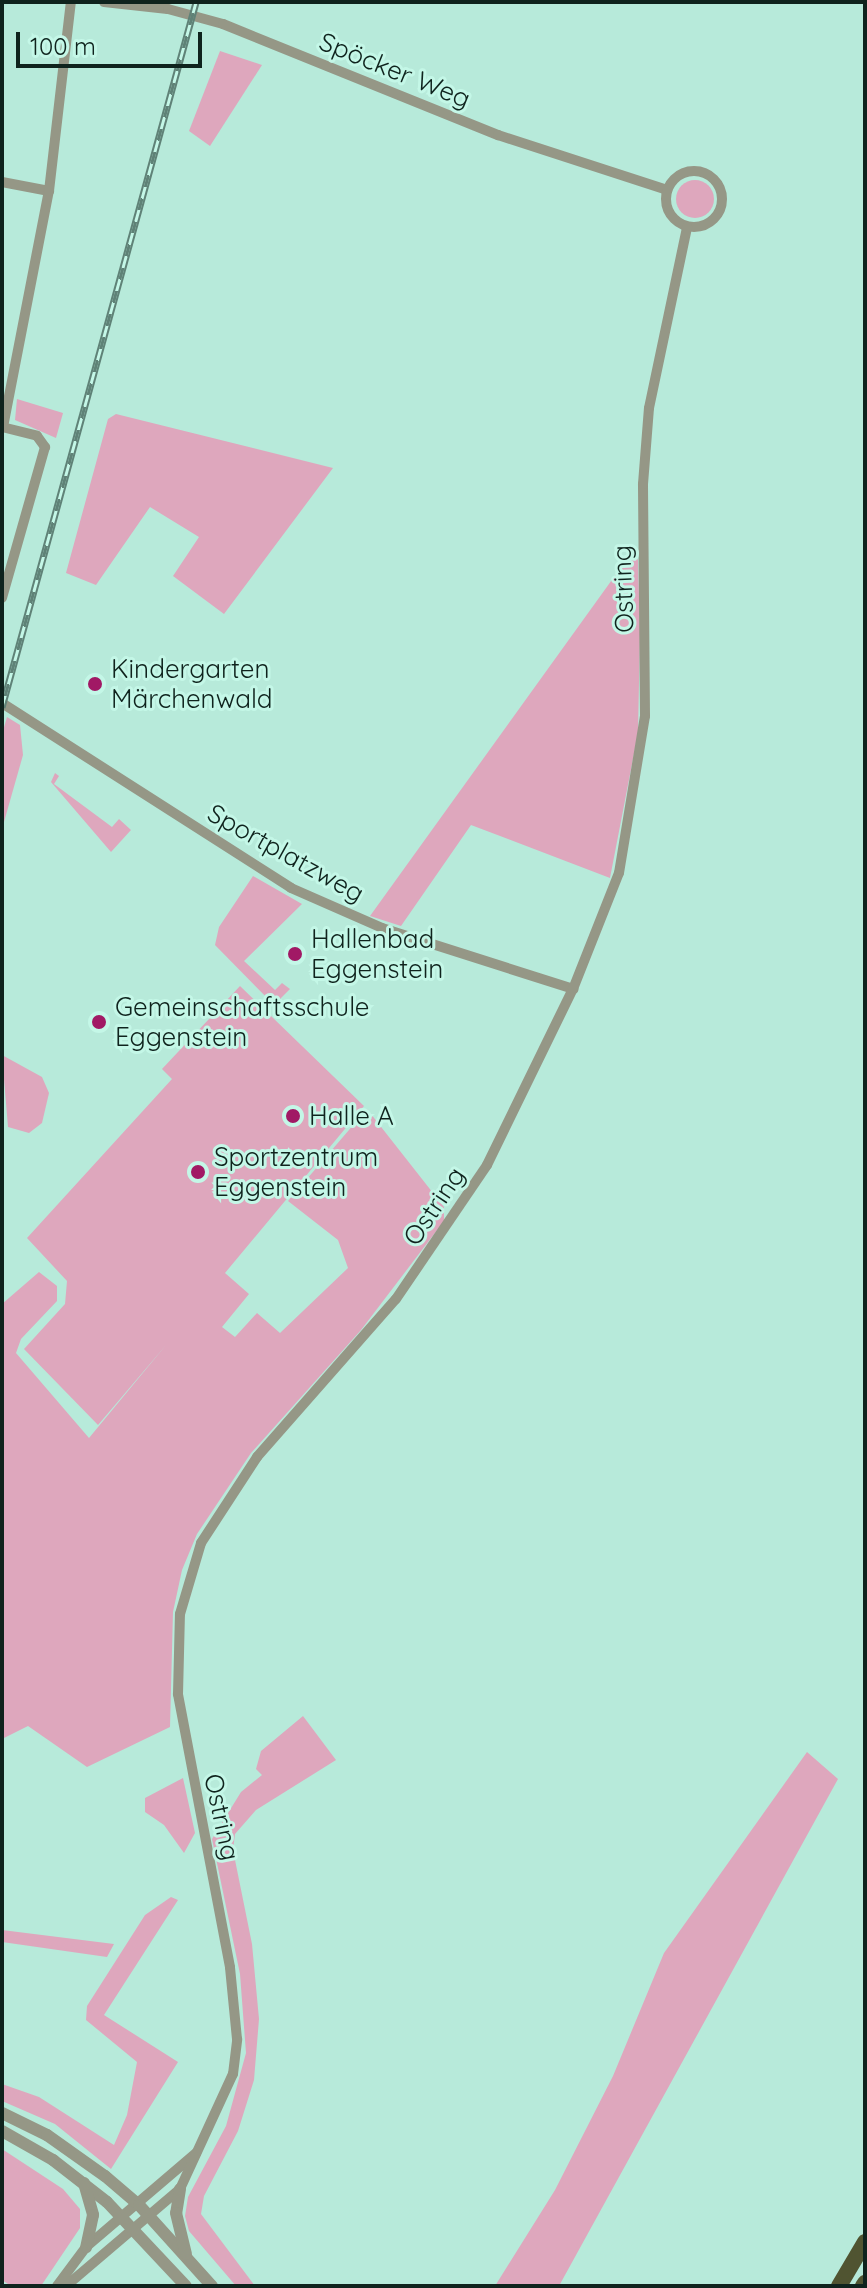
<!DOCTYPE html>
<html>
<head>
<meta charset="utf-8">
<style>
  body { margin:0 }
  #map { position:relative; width:867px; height:2288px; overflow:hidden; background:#b7eada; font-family:Quicksand,sans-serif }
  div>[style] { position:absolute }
  .green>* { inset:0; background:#dea7bd }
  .round { border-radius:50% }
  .minor>* { height:10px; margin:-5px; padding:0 5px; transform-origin:5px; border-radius:5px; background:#959786 }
  .minor>.ring { margin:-5px; padding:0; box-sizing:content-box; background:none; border:10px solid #959786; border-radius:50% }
  .tertiary>* { height:12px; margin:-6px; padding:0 6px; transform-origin:6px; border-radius:6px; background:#959786 }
  .trunk>* { height:16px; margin:-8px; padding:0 8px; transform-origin:8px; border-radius:8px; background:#505431 }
  .rail>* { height:7px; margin-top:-3.5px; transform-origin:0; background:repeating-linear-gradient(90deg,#c4f7e7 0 12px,#5f8277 0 24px); box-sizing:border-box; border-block:2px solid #5f8277 }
  .dots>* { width:22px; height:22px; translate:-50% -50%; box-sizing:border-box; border:4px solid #c4f7e7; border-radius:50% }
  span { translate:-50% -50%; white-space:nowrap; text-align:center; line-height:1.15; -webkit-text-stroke:6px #c4f7e7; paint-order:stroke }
  .street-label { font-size:26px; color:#0f231d }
  .poi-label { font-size:26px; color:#0f231d }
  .left { translate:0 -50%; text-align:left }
  .frame { position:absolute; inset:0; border:4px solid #0f231d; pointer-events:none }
  .scale { position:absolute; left:16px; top:32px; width:186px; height:36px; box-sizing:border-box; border:4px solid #0f231d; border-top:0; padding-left:10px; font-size:24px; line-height:28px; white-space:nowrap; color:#0f231d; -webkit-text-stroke:6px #c4f7e7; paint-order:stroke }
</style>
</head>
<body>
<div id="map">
  <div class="green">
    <i style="clip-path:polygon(220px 51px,262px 65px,210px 146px,189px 131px)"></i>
    <i class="round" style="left:676px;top:180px;width:38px;height:38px"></i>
    <i style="clip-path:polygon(17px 399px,63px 413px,56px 438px,15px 420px)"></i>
    <i style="clip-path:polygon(116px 414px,333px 468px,224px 614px,173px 576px,199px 537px,150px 507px,96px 585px,66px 573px,108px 419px)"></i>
    <i style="clip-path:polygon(632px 552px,638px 560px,640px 633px,638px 733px,610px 878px,471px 825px,401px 926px,370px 916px)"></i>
    <i style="clip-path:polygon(7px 717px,20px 725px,23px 755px,2px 829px,2px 734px)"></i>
    <i style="clip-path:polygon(55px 773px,59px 776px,54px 784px,112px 827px,119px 819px,131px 830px,111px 852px,51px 782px)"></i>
    <i style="clip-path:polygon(253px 876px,302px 904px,244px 961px,275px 990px,282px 983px,290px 989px,274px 1005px,215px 945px,219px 927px)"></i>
    <i style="clip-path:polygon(240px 986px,364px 1106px,225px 1273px,249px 1294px,222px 1327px,235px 1337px,257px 1313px,280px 1333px,348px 1268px,338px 1240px,288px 1201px,367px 1109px,444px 1207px,444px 1221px,361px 1330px,251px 1453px,197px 1534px,182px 1570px,173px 1612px,170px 1727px,87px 1767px,28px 1726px,2px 1739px,2px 1304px,39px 1272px,57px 1286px,57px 1301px,21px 1339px,16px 1353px,89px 1438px,166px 1345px,98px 1425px,24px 1349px,65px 1304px,67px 1281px,27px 1238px,172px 1079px,162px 1069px)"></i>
    <i style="clip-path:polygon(2px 1055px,42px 1077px,49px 1093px,42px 1123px,29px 1133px,8px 1127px)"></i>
    <i style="clip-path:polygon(303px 1716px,336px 1760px,256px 1810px,235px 1834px,233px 1850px,252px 1944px,259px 2019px,254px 2080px,238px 2131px,204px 2196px,201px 2214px,255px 2286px,236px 2286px,189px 2231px,185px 2216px,188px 2197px,226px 2126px,246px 2053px,240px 1974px,212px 1839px,241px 1792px,262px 1775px,256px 1769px,261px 1751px)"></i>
    <i style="clip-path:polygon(807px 1752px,838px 1779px,559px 2286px,495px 2286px,555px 2190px,613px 2076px,664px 1953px)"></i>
    <i style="clip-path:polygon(183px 1778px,195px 1833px,184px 1853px,164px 1825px,145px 1812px,145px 1798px)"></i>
    <i style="clip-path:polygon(171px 1897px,178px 1900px,104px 2015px,178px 2062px,111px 2169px,55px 2124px,2px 2101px,2px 2084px,39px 2097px,114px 2145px,127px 2115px,137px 2062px,86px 2020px,87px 2006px,145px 1915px)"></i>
    <i style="clip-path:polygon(2px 1930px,114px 1944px,107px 1957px,2px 1942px)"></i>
    <i style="clip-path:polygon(2px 2149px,63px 2189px,80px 2209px,80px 2228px,41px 2286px,11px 2286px,2px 2280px)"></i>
  </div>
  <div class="minor">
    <i style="left:104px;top:2px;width:64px;rotate:6.2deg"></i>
    <i style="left:168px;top:9px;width:57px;rotate:15.3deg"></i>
    <i style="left:223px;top:24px;width:297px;rotate:22deg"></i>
    <i style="left:498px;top:135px;width:178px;rotate:18deg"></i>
    <i class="ring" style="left:666px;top:171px;width:46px;height:46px"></i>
    <i style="left:2px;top:182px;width:48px;rotate:10.8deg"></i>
    <i style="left:2px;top:427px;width:36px;rotate:14deg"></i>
    <i style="left:37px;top:436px;width:14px;rotate:54deg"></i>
    <i style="left:45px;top:447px;width:157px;rotate:105.9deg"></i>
    <i style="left:3px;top:427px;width:240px;rotate:-79deg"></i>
    <i style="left:49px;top:191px;width:190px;rotate:-83.4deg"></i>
    <i style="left:2px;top:703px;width:343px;rotate:32.6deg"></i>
    <i style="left:291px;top:888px;width:99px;rotate:23.7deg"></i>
    <i style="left:382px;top:928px;width:201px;rotate:17.7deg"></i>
    <i style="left:57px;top:2286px;width:49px;rotate:-53.4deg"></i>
    <i style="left:86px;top:2247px;width:145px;rotate:-40.5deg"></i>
    <i style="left:66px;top:2286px;width:150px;rotate:-40.4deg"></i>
    <i style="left:180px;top:2189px;width:127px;rotate:-65.3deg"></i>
    <i style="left:233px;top:2074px;width:35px;rotate:-83deg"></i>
    <i style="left:237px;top:2039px;width:72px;rotate:-95.6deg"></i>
    <i style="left:230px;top:1967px;width:278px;rotate:-100.8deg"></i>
    <i style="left:178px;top:1694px;width:80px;rotate:-88.6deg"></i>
    <i style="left:180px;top:1614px;width:74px;rotate:-73.5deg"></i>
    <i style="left:201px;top:1543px;width:103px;rotate:-56.9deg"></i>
    <i style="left:257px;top:1457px;width:210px;rotate:-48.7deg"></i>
    <i style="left:396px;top:1299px;width:162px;rotate:-55.8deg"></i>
    <i style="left:487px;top:1165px;width:196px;rotate:-64deg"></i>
    <i style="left:573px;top:989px;width:125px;rotate:-68.4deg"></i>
    <i style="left:619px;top:873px;width:159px;rotate:-80.6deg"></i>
    <i style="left:645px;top:716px;width:232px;rotate:-90.5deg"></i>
    <i style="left:643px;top:484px;width:76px;rotate:-85.5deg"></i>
    <i style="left:649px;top:408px;width:185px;rotate:-78.1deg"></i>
  </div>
  <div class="tertiary">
    <i style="left:2px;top:2113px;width:50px;rotate:26.1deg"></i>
    <i style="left:47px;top:2135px;width:71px;rotate:35.3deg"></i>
    <i style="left:105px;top:2176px;width:45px;rotate:40.5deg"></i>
    <i style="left:139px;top:2205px;width:109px;rotate:48deg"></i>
    <i style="left:2px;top:2131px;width:59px;rotate:29.6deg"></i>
    <i style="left:53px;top:2160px;width:68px;rotate:37.9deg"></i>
    <i style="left:107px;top:2202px;width:115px;rotate:46.8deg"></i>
    <i style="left:84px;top:2183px;width:33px;rotate:74deg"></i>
    <i style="left:93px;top:2215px;width:33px;rotate:102deg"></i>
    <i style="left:180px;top:2189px;width:24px;rotate:99deg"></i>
    <i style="left:176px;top:2213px;width:42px;rotate:76.3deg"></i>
  </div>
  <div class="trunk">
    <i style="left:839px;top:2286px;width:51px;rotate:-59.4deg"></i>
    <i style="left:863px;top:2286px;width:4px;rotate:-56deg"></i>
  </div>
  <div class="rail">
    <i style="left:2px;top:707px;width:731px;rotate:-74.61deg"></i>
  </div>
  <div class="dots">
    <i style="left:95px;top:684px;background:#a11965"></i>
    <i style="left:295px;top:954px;background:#a11965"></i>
    <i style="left:99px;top:1022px;background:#a11965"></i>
    <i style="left:293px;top:1116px;background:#a11965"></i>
    <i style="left:198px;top:1172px;background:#a11965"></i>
  </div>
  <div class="street-label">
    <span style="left:395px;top:70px;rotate:22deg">Spöcker Weg</span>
    <span style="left:623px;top:589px;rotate:-92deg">Ostring</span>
    <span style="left:286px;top:853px;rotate:29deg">Sportplatzweg</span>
    <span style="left:434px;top:1206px;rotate:-56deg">Ostring</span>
    <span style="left:222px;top:1817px;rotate:78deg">Ostring</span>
  </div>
  <div class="poi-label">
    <span class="left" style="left:111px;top:684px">Kindergarten<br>Märchenwald</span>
    <span class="left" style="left:311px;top:954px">Hallenbad<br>Eggenstein</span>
    <span class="left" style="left:115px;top:1022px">Gemeinschaftsschule<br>Eggenstein</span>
    <span class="left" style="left:309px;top:1116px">Halle A</span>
    <span class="left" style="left:214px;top:1172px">Sportzentrum<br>Eggenstein</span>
  </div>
  <div class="frame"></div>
  <div class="scale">100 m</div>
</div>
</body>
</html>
